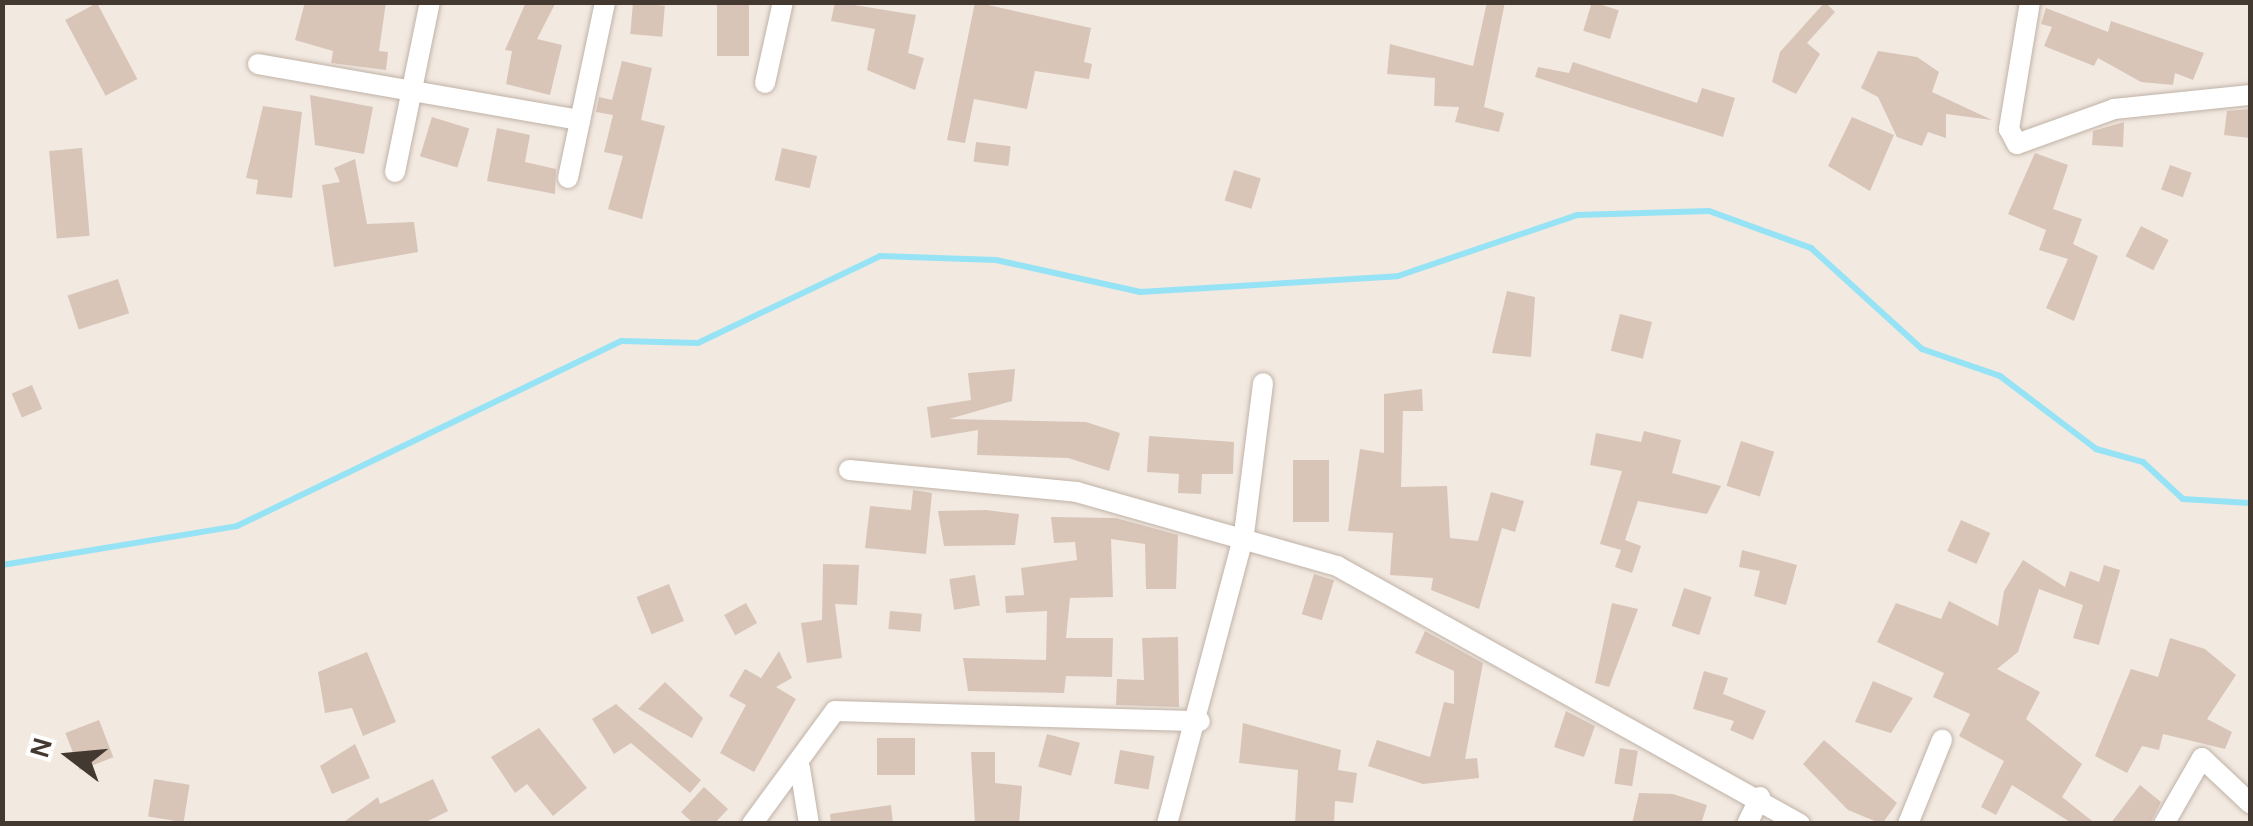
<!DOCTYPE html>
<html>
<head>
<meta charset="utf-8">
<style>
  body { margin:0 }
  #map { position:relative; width:2253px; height:826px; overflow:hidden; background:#f2e9e1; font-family:Karla,sans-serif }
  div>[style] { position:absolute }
  .stream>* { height:6px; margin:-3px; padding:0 3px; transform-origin:3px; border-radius:3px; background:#96e3f6 }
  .building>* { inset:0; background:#d8c5b8; transform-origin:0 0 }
  .roads { filter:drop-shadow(0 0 2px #c0b2a6) drop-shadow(0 0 2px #c0b2a6) }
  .minor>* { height:20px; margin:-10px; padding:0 10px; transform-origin:10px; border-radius:10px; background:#fff }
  span { translate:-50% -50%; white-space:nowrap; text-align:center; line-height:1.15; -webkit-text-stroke:9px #fff; paint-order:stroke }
  .frame { position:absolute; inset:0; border:5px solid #433931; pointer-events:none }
  .north { position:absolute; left:20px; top:706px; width:100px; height:100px; -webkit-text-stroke:8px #fff; paint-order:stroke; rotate:286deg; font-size:28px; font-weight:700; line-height:40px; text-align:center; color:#433931 }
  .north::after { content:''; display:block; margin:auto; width:35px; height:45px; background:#433931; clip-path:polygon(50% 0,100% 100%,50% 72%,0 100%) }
</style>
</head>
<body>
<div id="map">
  <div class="stream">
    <i style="left:2px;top:565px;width:238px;rotate:-9.4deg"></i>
    <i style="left:237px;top:526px;width:427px;rotate:-25.7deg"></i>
    <i style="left:622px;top:341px;width:76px;rotate:1.5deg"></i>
    <i style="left:698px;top:343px;width:202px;rotate:-25.5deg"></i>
    <i style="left:880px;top:256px;width:116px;rotate:2deg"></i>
    <i style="left:996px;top:260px;width:148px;rotate:12.5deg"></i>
    <i style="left:1140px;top:292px;width:258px;rotate:-3.5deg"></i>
    <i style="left:1398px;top:276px;width:189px;rotate:-18.8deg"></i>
    <i style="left:1577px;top:215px;width:132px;rotate:-1.7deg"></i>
    <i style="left:1709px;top:211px;width:109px;rotate:19.9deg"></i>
    <i style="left:1811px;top:248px;width:150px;rotate:42.3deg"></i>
    <i style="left:1922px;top:349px;width:83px;rotate:19.1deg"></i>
    <i style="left:2000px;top:376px;width:121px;rotate:37.2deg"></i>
    <i style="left:2096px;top:449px;width:49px;rotate:15.5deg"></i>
    <i style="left:2143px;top:462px;width:54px;rotate:42.8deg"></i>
    <i style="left:2183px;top:499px;width:67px;rotate:3.4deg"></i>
  </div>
  <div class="building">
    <i style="clip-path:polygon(305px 2px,386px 2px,379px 51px,388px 52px,386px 70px,331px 63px,333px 51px,295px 40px)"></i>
    <i style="clip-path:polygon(526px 2px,556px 2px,537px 39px,562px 45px,550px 95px,506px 84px,512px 51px,505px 50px)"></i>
    <i style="left:717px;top:2px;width:32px;height:54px"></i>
    <i style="clip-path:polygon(835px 2px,916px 15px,908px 53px,924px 58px,915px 90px,867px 70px,875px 29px,831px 21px)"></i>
    <i style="clip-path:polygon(975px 2px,1091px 28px,1084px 62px,1092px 64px,1089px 79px,1035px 71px,1027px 109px,974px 99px,965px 143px,947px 140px)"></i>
    <i style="clip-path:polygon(1487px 2px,1505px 2px,1484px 107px,1504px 113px,1499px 132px,1455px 122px,1459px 107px,1434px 106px,1435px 78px,1387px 74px,1390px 44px,1473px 66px)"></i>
    <i style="left:1592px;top:2px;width:28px;height:30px;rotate:17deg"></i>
    <i style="clip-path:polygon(1825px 2px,1835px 12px,1807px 43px,1820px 54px,1796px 94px,1772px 82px,1780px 52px)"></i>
    <i style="left:97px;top:3px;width:86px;height:36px;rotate:62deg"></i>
    <i style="left:633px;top:3px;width:32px;height:31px;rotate:5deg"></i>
    <i style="clip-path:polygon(2046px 8px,2108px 32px,2111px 21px,2204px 53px,2193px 80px,2175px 73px,2173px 85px,2141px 82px,2098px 58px,2094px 66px,2044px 46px,2052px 27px,2041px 24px)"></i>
    <i style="clip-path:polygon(1878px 51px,1917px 57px,1939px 72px,1932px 92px,1992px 120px,1946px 114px,1946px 138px,1928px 132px,1922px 146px,1897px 137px,1878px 97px,1861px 88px)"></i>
    <i style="clip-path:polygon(622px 61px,652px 68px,641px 120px,665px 126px,642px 219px,608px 209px,623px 156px,604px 152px,613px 115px,596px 112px,599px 97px,612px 100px)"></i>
    <i style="clip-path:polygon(1573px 62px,1697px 103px,1702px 88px,1735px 98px,1723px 137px,1535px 77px,1538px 67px,1569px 73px)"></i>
    <i style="clip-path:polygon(310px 95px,373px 107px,364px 154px,315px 145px)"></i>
    <i style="clip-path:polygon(263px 106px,302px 112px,292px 198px,256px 194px,258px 180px,246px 178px)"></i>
    <i style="clip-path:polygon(2250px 109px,2250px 138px,2224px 135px,2227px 111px)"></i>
    <i style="left:432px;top:117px;width:39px;height:41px;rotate:17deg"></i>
    <i style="clip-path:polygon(1852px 117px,1894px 135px,1870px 191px,1828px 166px)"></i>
    <i style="clip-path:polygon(2124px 122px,2123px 147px,2092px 145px,2093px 131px)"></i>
    <i style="clip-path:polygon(497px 128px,530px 135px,525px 162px,556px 169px,555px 194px,487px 181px)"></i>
    <i style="left:976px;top:142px;width:35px;height:20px;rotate:7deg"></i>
    <i style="left:82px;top:148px;width:88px;height:33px;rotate:85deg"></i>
    <i style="left:782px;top:148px;width:36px;height:33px;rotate:13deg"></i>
    <i style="clip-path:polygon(2035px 153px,2068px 165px,2053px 209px,2082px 219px,2073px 244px,2098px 256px,2074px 321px,2046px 308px,2068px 259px,2039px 250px,2046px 230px,2008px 214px)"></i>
    <i style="clip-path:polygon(355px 159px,367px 224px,414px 222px,418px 252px,334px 267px,322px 185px,340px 182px,334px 168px)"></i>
    <i style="left:2170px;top:165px;width:23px;height:26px;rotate:20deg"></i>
    <i style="left:1234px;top:170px;width:28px;height:32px;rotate:17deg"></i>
    <i style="left:2141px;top:226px;width:31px;height:34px;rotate:27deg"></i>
    <i style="left:118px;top:279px;width:36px;height:53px;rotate:72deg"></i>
    <i style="clip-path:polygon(1507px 291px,1535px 297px,1531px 357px,1492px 353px)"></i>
    <i style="left:1620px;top:314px;width:33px;height:38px;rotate:14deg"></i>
    <i style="clip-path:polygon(1015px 369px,1012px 401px,949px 419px,1086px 422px,1120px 433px,1109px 471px,1068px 458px,977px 455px,978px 430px,931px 438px,927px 407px,971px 400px,968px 373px)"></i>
    <i style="left:32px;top:385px;width:26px;height:22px;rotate:67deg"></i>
    <i style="clip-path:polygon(1422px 389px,1423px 411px,1403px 411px,1401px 487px,1447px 486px,1450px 538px,1478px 541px,1491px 492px,1524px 501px,1515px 532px,1502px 528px,1479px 609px,1431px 590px,1433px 578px,1390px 575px,1393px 533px,1348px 531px,1360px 449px,1384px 453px,1384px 394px)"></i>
    <i style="clip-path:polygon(1644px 431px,1681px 440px,1672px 473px,1721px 486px,1707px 514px,1638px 501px,1625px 540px,1641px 546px,1632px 573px,1615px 567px,1621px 550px,1600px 544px,1622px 471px,1590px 465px,1596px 433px,1641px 442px)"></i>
    <i style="clip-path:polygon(1149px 436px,1234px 442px,1233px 474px,1202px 474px,1201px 494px,1178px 493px,1179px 474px,1147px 472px)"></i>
    <i style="left:1741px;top:441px;width:35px;height:47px;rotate:18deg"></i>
    <i style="left:1329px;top:460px;width:62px;height:36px;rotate:90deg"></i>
    <i style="clip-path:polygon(913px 490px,932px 493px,926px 554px,865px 548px,870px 506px,911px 510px)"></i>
    <i style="clip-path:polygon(986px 510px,1019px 514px,1015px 545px,944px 546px,938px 511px)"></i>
    <i style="clip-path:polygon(1051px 517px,1116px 518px,1178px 535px,1176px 589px,1146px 589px,1145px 544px,1111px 539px,1113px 597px,1070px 598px,1066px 638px,1113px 638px,1112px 677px,1066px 676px,1064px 693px,968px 691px,963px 658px,1046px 660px,1047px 611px,1006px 613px,1005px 596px,1024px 595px,1021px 568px,1077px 560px,1075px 542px,1054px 543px)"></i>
    <i style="left:1961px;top:520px;width:32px;height:34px;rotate:24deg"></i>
    <i style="clip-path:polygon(1742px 550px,1797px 565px,1786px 605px,1754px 596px,1760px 571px,1739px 567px)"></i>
    <i style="clip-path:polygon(2023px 560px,2065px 587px,2070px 571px,2099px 582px,2104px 565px,2120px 570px,2099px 645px,2073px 638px,2083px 605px,2039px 589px,2018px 652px,1997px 669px,2040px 692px,2026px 719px,2082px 764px,2062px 797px,2096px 824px,2073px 824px,2012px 785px,1996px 815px,1981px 807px,2004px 761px,1959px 736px,1970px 714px,1933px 697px,1944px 673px,1877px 642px,1896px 603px,1941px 619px,1949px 601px,1998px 626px,2004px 591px)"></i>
    <i style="clip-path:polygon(823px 564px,859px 565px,857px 605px,835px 604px,842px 658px,807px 663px,801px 623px,822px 620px)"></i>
    <i style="left:1314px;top:574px;width:21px;height:42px;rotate:17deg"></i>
    <i style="left:975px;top:575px;width:31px;height:26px;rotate:81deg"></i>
    <i style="left:669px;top:584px;width:40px;height:35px;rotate:68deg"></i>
    <i style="left:1684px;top:588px;width:29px;height:40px;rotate:18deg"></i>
    <i style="left:746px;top:603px;width:23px;height:25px;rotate:61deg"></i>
    <i style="clip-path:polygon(1612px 603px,1638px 609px,1609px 687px,1595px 683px)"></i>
    <i style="left:890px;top:611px;width:32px;height:18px;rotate:5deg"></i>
    <i style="clip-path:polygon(1425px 631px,1483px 663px,1465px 759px,1477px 758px,1479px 778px,1423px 784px,1368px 766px,1377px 740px,1430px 757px,1444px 702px,1454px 704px,1454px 671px,1415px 653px)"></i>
    <i style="clip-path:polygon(1178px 637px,1179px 707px,1116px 705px,1117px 679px,1144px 680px,1142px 638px)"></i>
    <i style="clip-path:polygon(2170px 638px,2205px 649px,2236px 675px,2207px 719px,2232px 732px,2225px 749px,2163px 734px,2159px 750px,2142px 746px,2127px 773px,2095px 756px,2131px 669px,2158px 677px)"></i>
    <i style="clip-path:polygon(779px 651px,792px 678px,776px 687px,796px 699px,754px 772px,720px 753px,746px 705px,729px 696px,745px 669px,761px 678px)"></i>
    <i style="clip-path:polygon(367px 652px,396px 722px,363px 736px,352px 708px,325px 713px,318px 672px)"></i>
    <i style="clip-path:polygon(1704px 671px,1728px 678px,1723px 694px,1766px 711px,1753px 740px,1730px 730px,1734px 721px,1693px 709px)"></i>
    <i style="clip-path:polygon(1873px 681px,1913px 698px,1891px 733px,1855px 722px)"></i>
    <i style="clip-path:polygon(665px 682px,703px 718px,692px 738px,638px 709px)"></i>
    <i style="clip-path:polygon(616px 704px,701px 780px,690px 793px,631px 743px,614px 754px,592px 719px)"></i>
    <i style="clip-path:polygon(1566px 711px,1595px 726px,1584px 757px,1554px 747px)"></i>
    <i style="left:99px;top:720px;width:40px;height:36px;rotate:69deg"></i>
    <i style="clip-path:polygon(1243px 723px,1341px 750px,1338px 770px,1357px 773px,1353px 803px,1335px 801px,1334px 824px,1295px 824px,1298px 770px,1239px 763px)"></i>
    <i style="clip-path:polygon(539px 728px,587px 788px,553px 816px,527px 784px,515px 793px,491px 757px)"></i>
    <i style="left:1047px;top:734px;width:34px;height:34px;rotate:15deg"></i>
    <i style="left:915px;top:738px;width:37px;height:38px;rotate:90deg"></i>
    <i style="clip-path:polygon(1824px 740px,1897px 803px,1882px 824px,1848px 810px,1803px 764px)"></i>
    <i style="clip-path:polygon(355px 744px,370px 778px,332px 794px,320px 766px)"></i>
    <i style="left:1620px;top:748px;width:18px;height:36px;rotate:9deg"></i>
    <i style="left:1120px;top:750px;width:35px;height:34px;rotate:10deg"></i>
    <i style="clip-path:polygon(971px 752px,995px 752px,995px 783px,1022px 786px,1019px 824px,975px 824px)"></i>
    <i style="left:154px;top:779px;width:36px;height:38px;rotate:9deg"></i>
    <i style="clip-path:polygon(433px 779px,448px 811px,422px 824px,341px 824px,378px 797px,380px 804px)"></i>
    <i style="clip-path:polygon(2140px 785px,2161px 802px,2150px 824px,2110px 824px)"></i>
    <i style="clip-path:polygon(704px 787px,728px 809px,714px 824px,694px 824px,681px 812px)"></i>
    <i style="clip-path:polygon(1639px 793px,1673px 794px,1707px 805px,1701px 824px,1632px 824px)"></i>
    <i style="clip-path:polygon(891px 805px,893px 824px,831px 824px,830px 814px)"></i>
  </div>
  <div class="roads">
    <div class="minor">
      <i style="left:2030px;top:2px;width:129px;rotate:99.4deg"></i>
      <i style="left:2009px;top:129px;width:17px;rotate:62deg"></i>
      <i style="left:2017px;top:144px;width:103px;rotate:-19.8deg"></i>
      <i style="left:2114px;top:109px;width:137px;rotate:-5.9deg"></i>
      <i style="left:258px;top:64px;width:327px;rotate:9.9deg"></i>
      <i style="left:765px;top:83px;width:83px;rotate:-77.5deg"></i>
      <i style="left:395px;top:172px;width:174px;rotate:-78.4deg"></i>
      <i style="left:568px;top:178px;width:180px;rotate:-78.1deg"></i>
      <i style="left:849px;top:470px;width:229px;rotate:5.5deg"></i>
      <i style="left:1077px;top:492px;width:270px;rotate:15.9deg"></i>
      <i style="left:1337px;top:566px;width:530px;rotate:29.13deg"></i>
      <i style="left:800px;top:768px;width:57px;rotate:80.9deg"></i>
      <i style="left:752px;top:824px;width:140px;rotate:-53.7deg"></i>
      <i style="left:835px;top:711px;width:365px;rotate:1.6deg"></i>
      <i style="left:1167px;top:824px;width:300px;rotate:-75.1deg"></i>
      <i style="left:1244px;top:534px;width:152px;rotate:-82.8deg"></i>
      <i style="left:1747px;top:824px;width:30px;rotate:-64deg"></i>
      <i style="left:1908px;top:824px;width:91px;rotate:-68deg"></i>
      <i style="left:2164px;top:824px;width:76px;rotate:-60.1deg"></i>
      <i style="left:2202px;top:758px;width:66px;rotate:43.2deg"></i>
    </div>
  </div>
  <div class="frame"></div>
  <div class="north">N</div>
</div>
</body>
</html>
